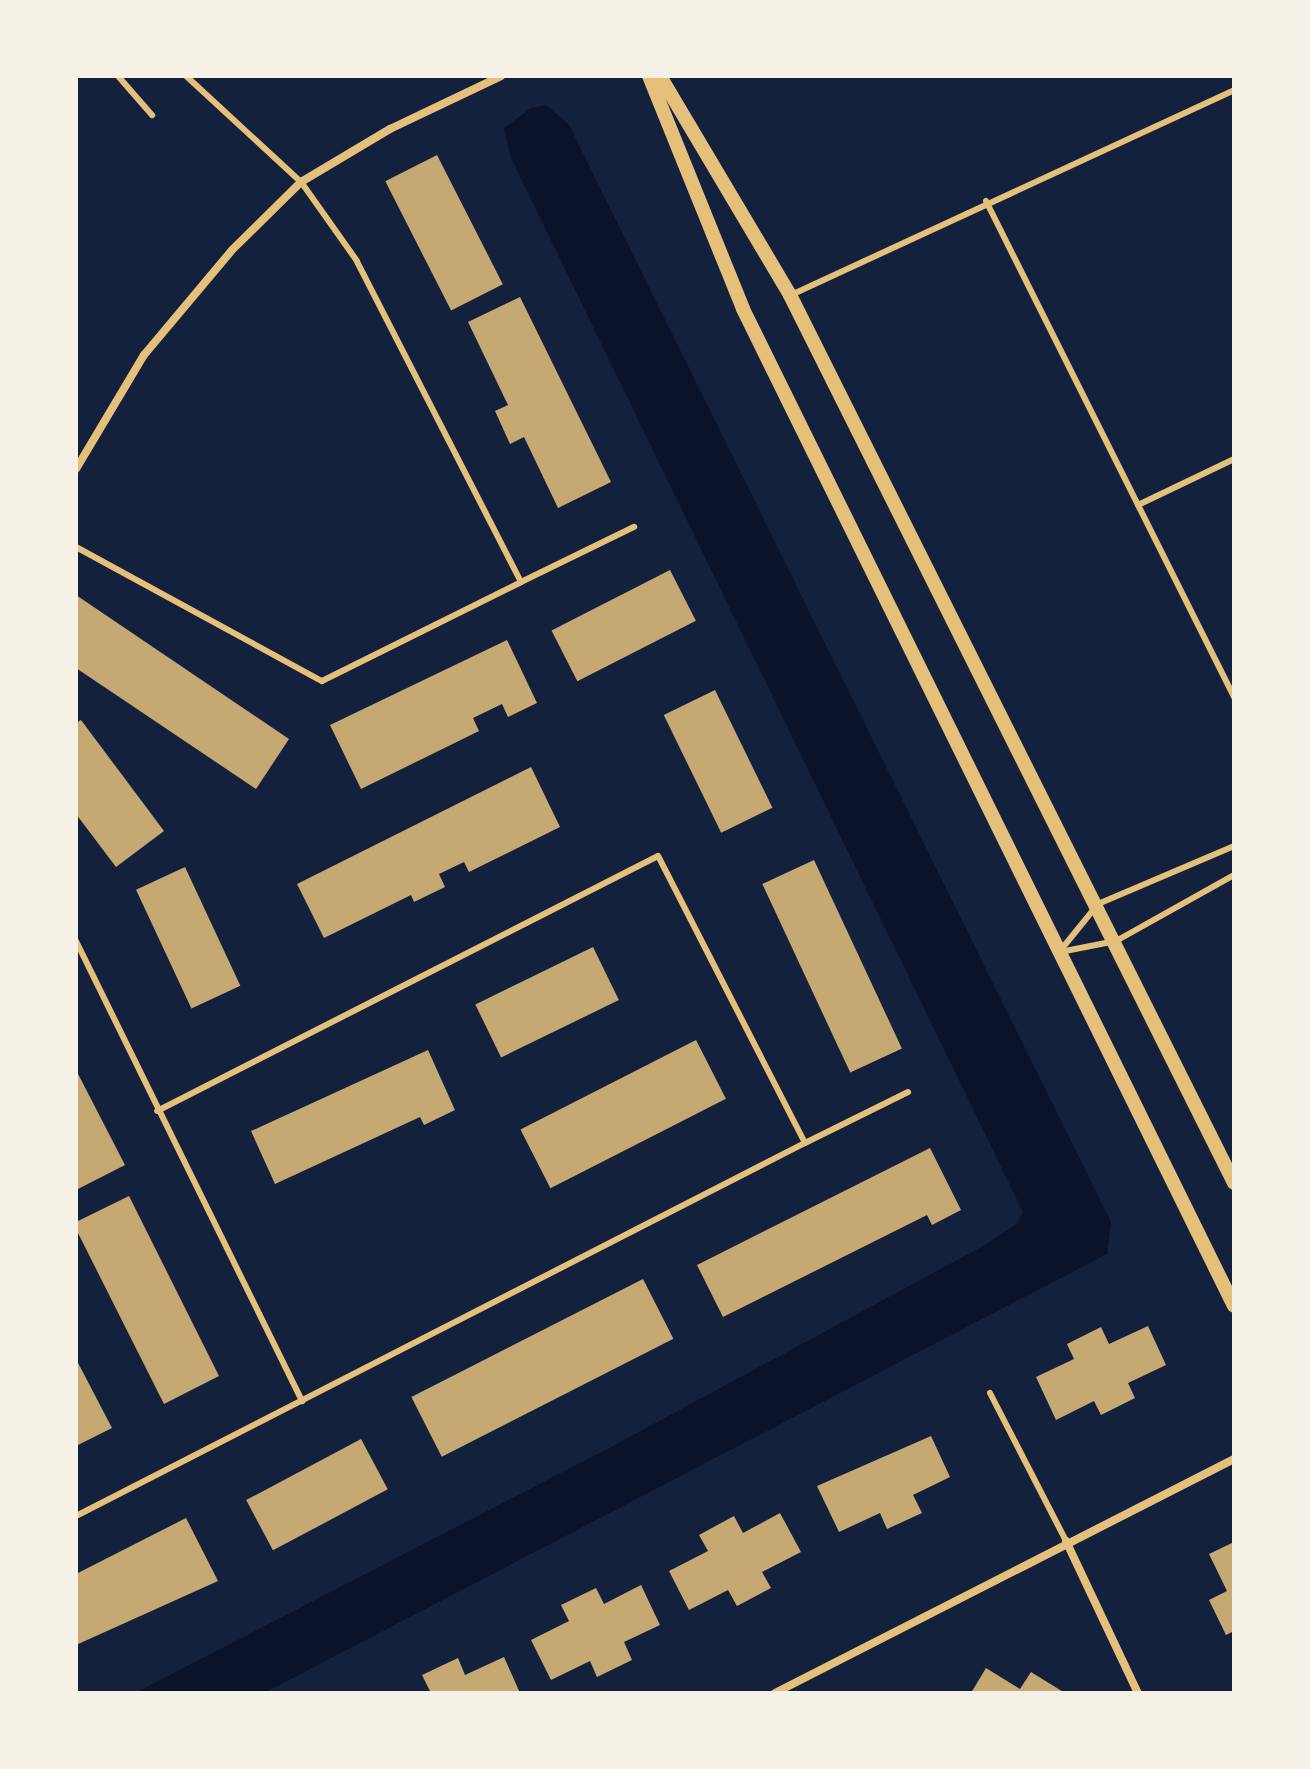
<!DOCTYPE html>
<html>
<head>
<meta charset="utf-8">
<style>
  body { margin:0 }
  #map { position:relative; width:1310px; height:1769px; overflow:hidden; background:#14213d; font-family:Signika,sans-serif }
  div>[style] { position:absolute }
  .water>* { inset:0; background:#0b132b }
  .building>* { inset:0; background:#c6a872; transform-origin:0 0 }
  .service>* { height:6px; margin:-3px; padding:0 3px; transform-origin:3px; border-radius:3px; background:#e5c07b }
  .minor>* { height:8px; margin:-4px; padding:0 4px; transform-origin:4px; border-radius:4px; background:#e5c07b }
  .tertiary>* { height:14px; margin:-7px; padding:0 7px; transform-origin:7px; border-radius:7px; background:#e5c07b }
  span { translate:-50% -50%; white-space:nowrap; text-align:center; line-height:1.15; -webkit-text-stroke:6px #f6f1e7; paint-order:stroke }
  .frame { position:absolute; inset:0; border:78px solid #f6f1e7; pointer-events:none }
</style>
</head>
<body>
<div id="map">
  <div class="water">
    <i style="clip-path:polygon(546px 105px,569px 125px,1111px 1222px,1107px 1254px,264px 1693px,135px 1693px,611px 1447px,983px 1246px,1017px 1224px,1023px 1212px,510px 156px,504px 128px,531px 108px)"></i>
  </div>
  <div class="building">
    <i style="left:437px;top:155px;width:145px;height:58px;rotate:63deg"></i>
    <i style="clip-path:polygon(520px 297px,611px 482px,558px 508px,524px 437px,510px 444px,495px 411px,508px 405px,468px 322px)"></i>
    <i style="left:670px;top:570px;width:57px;height:133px;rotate:63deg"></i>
    <i style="clip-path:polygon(76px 595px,289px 739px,256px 789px,76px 668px)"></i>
    <i style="clip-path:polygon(507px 640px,537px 703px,508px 717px,502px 704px,473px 718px,479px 731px,361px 789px,330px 725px)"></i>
    <i style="left:715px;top:690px;width:131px;height:57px;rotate:64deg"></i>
    <i style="clip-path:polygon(81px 720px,164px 831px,116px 867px,76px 814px,76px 723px)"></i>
    <i style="clip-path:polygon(531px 767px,560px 827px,469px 872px,464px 862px,439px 874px,445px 887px,414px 902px,411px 895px,324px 938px,297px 884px)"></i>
    <i style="left:814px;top:860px;width:208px;height:57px;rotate:65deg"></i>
    <i style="left:185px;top:867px;width:131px;height:54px;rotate:65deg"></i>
    <i style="left:593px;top:947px;width:59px;height:131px;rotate:64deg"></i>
    <i style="left:696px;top:1040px;width:66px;height:197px;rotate:63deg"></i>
    <i style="clip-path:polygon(428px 1050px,455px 1110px,424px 1125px,420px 1117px,275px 1184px,251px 1131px)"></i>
    <i style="clip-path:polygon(76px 1070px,125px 1165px,76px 1190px)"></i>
    <i style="clip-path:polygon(930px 1148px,961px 1210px,932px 1225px,927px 1215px,723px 1317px,697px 1265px)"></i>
    <i style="clip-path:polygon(129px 1196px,219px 1376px,164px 1404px,76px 1229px,76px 1222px)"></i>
    <i style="left:643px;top:1279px;width:67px;height:260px;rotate:63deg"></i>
    <i style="clip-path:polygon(1148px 1326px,1166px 1365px,1128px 1383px,1135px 1398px,1101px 1415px,1094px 1401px,1056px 1420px,1036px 1377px,1074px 1359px,1067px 1344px,1101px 1327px,1109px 1344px)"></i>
    <i style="clip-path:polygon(76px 1359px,112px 1428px,76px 1446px)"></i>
    <i style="clip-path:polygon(931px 1436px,950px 1477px,913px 1495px,922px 1513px,887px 1529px,880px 1513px,839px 1532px,817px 1486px)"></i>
    <i style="left:361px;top:1439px;width:57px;height:130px;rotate:62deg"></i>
    <i style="clip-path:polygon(780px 1513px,801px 1552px,762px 1572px,771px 1588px,737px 1606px,728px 1590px,689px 1610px,669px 1571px,708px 1551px,699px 1535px,734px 1516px,743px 1533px)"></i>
    <i style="clip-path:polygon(186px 1518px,218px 1581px,76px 1645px,76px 1574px)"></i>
    <i style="clip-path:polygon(1234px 1542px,1234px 1631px,1226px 1635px,1209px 1600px,1227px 1591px,1209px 1554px)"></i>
    <i style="clip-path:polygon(641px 1585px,660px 1625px,624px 1642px,632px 1660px,597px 1677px,590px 1661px,551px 1680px,531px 1640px,569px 1621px,561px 1605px,596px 1588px,604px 1604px)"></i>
    <i style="clip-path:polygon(504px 1657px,520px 1693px,431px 1693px,422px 1675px,458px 1658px,465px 1675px)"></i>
    <i style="clip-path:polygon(986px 1668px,1020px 1689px,1031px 1672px,1065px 1693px,971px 1693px)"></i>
  </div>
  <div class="service">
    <i style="left:118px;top:76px;width:52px;rotate:48.9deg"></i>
    <i style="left:986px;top:201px;width:555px;rotate:63.43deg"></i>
    <i style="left:791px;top:295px;width:488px;rotate:-24.8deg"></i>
    <i style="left:1138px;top:505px;width:106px;rotate:-25.6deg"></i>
    <i style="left:76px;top:547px;width:280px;rotate:28.6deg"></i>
    <i style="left:322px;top:681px;width:222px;rotate:-26.4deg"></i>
    <i style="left:521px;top:582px;width:360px;rotate:-117.1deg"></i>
    <i style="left:357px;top:261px;width:97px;rotate:-125.3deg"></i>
    <i style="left:301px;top:182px;width:156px;rotate:-137.3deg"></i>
    <i style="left:521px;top:582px;width:126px;rotate:-26deg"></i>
    <i style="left:76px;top:941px;width:513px;rotate:63.83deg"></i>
    <i style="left:1060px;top:951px;width:60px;rotate:-51deg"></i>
    <i style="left:1098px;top:904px;width:148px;rotate:-23.1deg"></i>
    <i style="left:1060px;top:952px;width:57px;rotate:-11.1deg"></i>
    <i style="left:1116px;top:941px;width:135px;rotate:-29.2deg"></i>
    <i style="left:805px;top:1143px;width:115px;rotate:-26.3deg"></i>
    <i style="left:990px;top:1393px;width:166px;rotate:62.8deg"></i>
    <i style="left:76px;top:1516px;width:819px;rotate:-27.1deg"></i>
    <i style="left:805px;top:1143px;width:322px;rotate:-117.1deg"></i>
    <i style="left:658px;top:856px;width:562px;rotate:153.02deg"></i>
  </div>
  <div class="minor">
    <i style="left:76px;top:469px;width:133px;rotate:-59.2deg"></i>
    <i style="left:144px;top:355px;width:137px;rotate:-50deg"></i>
    <i style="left:232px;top:250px;width:97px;rotate:-44.6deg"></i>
    <i style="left:301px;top:182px;width:104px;rotate:-30.8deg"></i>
    <i style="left:390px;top:129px;width:123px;rotate:-25.5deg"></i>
    <i style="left:1066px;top:1541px;width:168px;rotate:64.7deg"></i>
    <i style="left:775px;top:1693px;width:515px;rotate:-27.01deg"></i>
  </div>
  <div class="tertiary">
    <i style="left:649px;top:76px;width:251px;rotate:68deg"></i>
    <i style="left:743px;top:309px;width:1111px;rotate:63.78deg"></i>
    <i style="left:660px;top:76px;width:255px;rotate:59.3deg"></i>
    <i style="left:790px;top:295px;width:993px;rotate:63.43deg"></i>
  </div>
  <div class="frame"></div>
</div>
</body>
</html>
